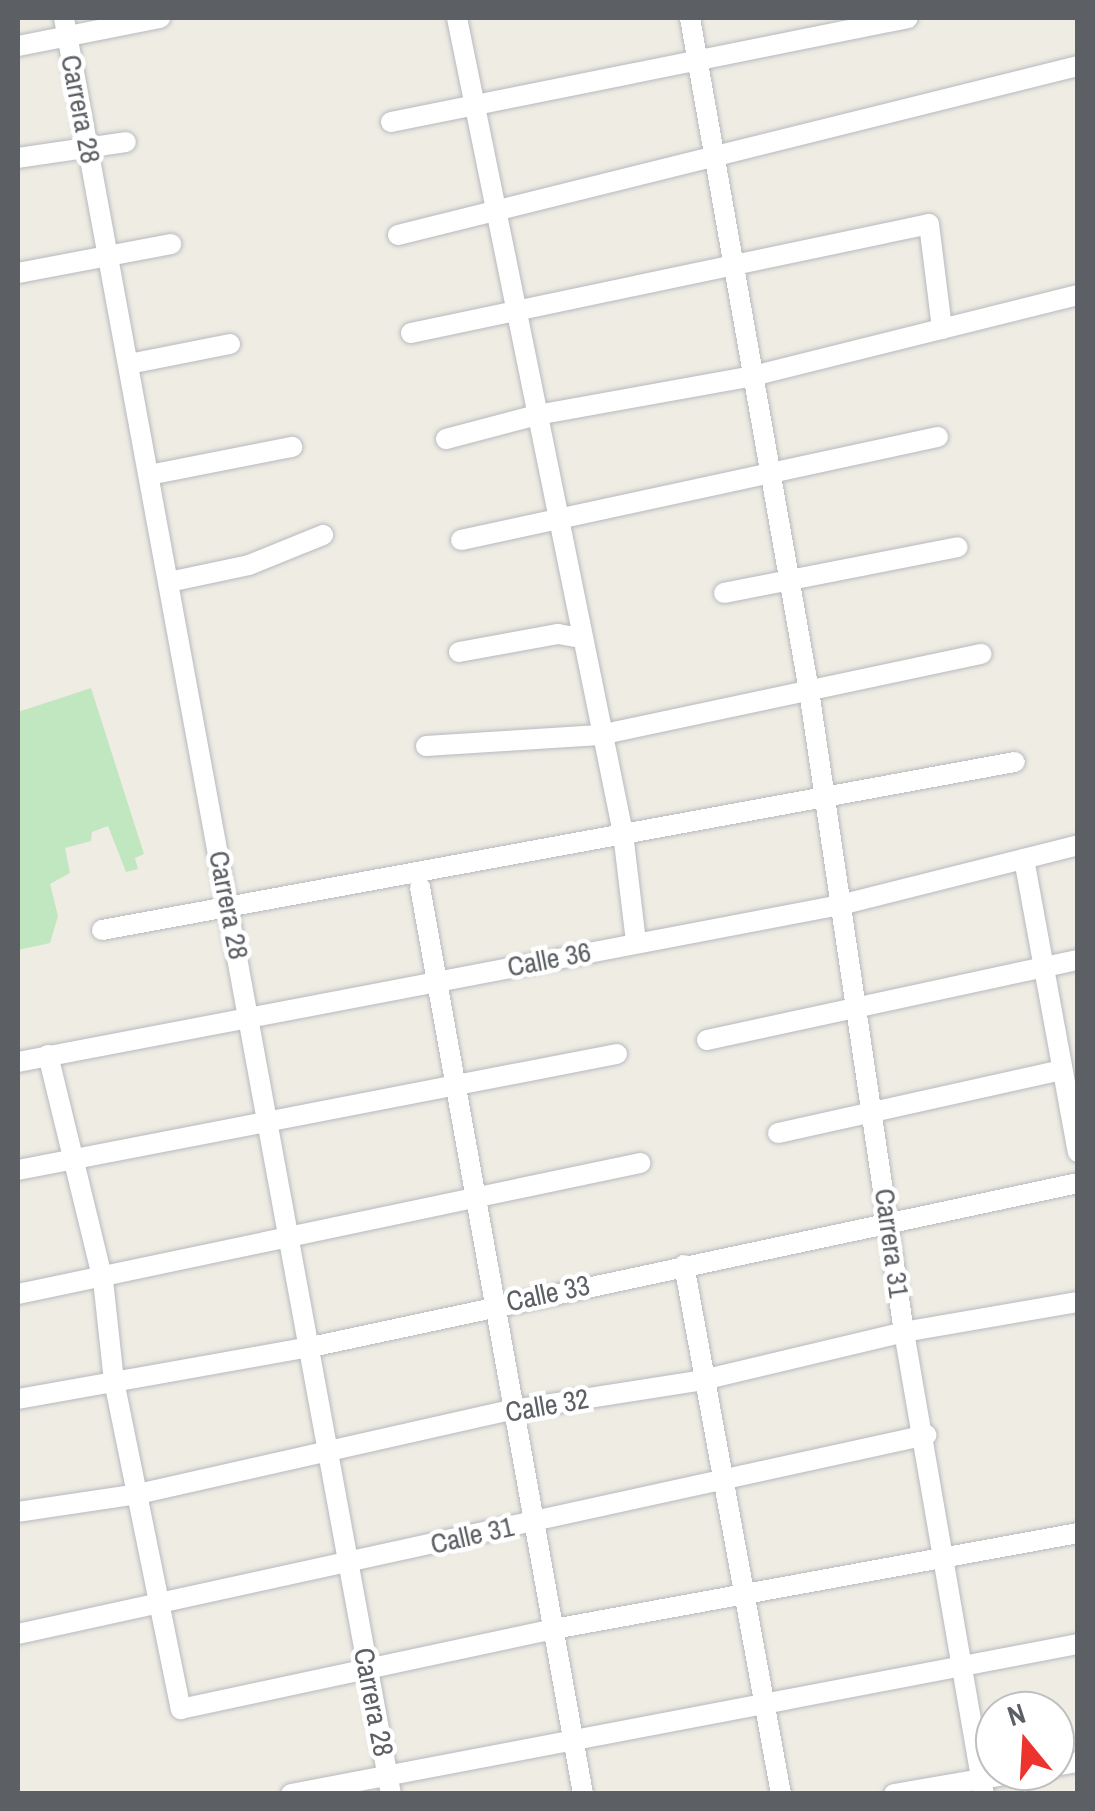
<!DOCTYPE html>
<html>
<head>
<meta charset="utf-8">
<style>
  body { margin:0 }
  #map { position:relative; width:1095px; height:1811px; overflow:hidden; background:#efece4; font-family:"Archivo Narrow",sans-serif }
  div>[style] { position:absolute }
  .green>* { inset:0; background:#c1e7c0 }
  .roads { filter:drop-shadow(0 0 2px #b6babe) drop-shadow(0 0 2px #b6babe) }
  .minor>* { height:20px; margin:-10px; padding:0 10px; transform-origin:10px; border-radius:10px; background:#fff }
  span { translate:-50% -50%; white-space:nowrap; text-align:center; line-height:1.15; -webkit-text-stroke:9px #fff; paint-order:stroke }
  .street-label { font-size:28px; color:#5c6065 }
  .frame { position:absolute; inset:0; border:20px solid #5c6065; pointer-events:none }
  .north { position:absolute; left:975px; top:1691px; width:100px; height:100px; box-sizing:border-box; background:#fff; border:2px solid #bebfc1; border-radius:50%; rotate:342deg; font-size:28px; font-weight:700; line-height:40px; text-align:center; color:#5c6065 }
  .north::after { content:''; display:block; margin:auto; width:35px; height:45px; background:#ec332d; clip-path:polygon(50% 0,100% 100%,50% 72%,0 100%) }
</style>
</head>
<body>
<div id="map">
  <div class="green">
    <i style="clip-path:polygon(91px 688px,144px 854px,135px 858px,138px 869px,126px 872px,108px 826px,92px 832px,91px 841px,65px 848px,70px 873px,50px 884px,58px 916px,50px 943px,18px 950px,18px 712px)"></i>
  </div>
  <div class="roads">
    <div class="minor">
      <i style="left:64px;top:18px;width:1806px;rotate:79.57deg"></i>
      <i style="left:457px;top:18px;width:832px;rotate:78.49deg"></i>
      <i style="left:623px;top:833px;width:110px;rotate:83.2deg"></i>
      <i style="left:690px;top:18px;width:683px;rotate:79.97deg"></i>
      <i style="left:809px;top:691px;width:648px;rotate:81.57deg"></i>
      <i style="left:904px;top:1332px;width:469px;rotate:80.2deg"></i>
      <i style="left:18px;top:46px;width:145px;rotate:-11.2deg"></i>
      <i style="left:391px;top:122px;width:527px;rotate:-11.37deg"></i>
      <i style="left:18px;top:158px;width:109px;rotate:-8.4deg"></i>
      <i style="left:398px;top:235px;width:701px;rotate:-13.96deg"></i>
      <i style="left:18px;top:273px;width:156px;rotate:-10.7deg"></i>
      <i style="left:411px;top:333px;width:529px;rotate:-11.88deg"></i>
      <i style="left:929px;top:224px;width:106px;rotate:82.9deg"></i>
      <i style="left:129px;top:364px;width:103px;rotate:-11.2deg"></i>
      <i style="left:446px;top:439px;width:94px;rotate:-14.8deg"></i>
      <i style="left:537px;top:415px;width:219px;rotate:-10.2deg"></i>
      <i style="left:753px;top:376px;width:335px;rotate:-14deg"></i>
      <i style="left:149px;top:475px;width:146px;rotate:-11.1deg"></i>
      <i style="left:461px;top:540px;width:488px;rotate:-12.2deg"></i>
      <i style="left:169px;top:582px;width:82px;rotate:-12deg"></i>
      <i style="left:249px;top:565px;width:80px;rotate:-22.1deg"></i>
      <i style="left:724px;top:593px;width:238px;rotate:-11.1deg"></i>
      <i style="left:459px;top:652px;width:101px;rotate:-10.3deg"></i>
      <i style="left:558px;top:634px;width:23px;rotate:10deg"></i>
      <i style="left:426px;top:746px;width:174px;rotate:-3.6deg"></i>
      <i style="left:600px;top:735px;width:390px;rotate:-12deg"></i>
      <i style="left:1024px;top:859px;width:298px;rotate:79.6deg"></i>
      <i style="left:420px;top:887px;width:922px;rotate:79.81deg"></i>
      <i style="left:102px;top:930px;width:928px;rotate:-10.43deg"></i>
      <i style="left:707px;top:1040px;width:380px;rotate:-12.2deg"></i>
      <i style="left:48px;top:1055px;width:232px;rotate:76.3deg"></i>
      <i style="left:103px;top:1280px;width:102px;rotate:83.8deg"></i>
      <i style="left:114px;top:1381px;width:335px;rotate:78.5deg"></i>
      <i style="left:181px;top:1709px;width:381px;rotate:-12.1deg"></i>
      <i style="left:554px;top:1629px;width:533px;rotate:-10.38deg"></i>
      <i style="left:18px;top:1062px;width:837px;rotate:-10.81deg"></i>
      <i style="left:840px;top:905px;width:245px;rotate:-14.1deg"></i>
      <i style="left:778px;top:1133px;width:291px;rotate:-12.5deg"></i>
      <i style="left:18px;top:1170px;width:610px;rotate:-10.96deg"></i>
      <i style="left:684px;top:1265px;width:538px;rotate:79.61deg"></i>
      <i style="left:18px;top:1294px;width:636px;rotate:-11.89deg"></i>
      <i style="left:18px;top:1399px;width:298px;rotate:-10.1deg"></i>
      <i style="left:311px;top:1347px;width:784px;rotate:-12.07deg"></i>
      <i style="left:18px;top:1512px;width:121px;rotate:-8.5deg"></i>
      <i style="left:138px;top:1494px;width:383px;rotate:-12.7deg"></i>
      <i style="left:512px;top:1410px;width:193px;rotate:-8.9deg"></i>
      <i style="left:703px;top:1380px;width:207px;rotate:-13.4deg"></i>
      <i style="left:904px;top:1332px;width:177px;rotate:-9.8deg"></i>
      <i style="left:18px;top:1634px;width:930px;rotate:-12.36deg"></i>
      <i style="left:1055px;top:1766px;width:23px;rotate:-10deg"></i>
      <i style="left:291px;top:1794px;width:801px;rotate:-10.79deg"></i>
      <i style="left:894px;top:1794px;width:135px;rotate:-9.8deg"></i>
    </div>
  </div>
  <div class="street-label">
    <span style="left:81px;top:109px;rotate:79deg">Carrera 28</span>
    <span style="left:229px;top:905px;rotate:79deg">Carrera 28</span>
    <span style="left:549px;top:959px;rotate:-11deg">Calle 36</span>
    <span style="left:892px;top:1243px;rotate:82deg">Carrera 31</span>
    <span style="left:548px;top:1293px;rotate:-12deg">Calle 33</span>
    <span style="left:547px;top:1405px;rotate:-10deg">Calle 32</span>
    <span style="left:472px;top:1535px;rotate:-13deg">Calle 31</span>
    <span style="left:374px;top:1702px;rotate:79deg">Carrera 28</span>
  </div>
  <div class="frame"></div>
  <div class="north">N</div>
</div>
</body>
</html>
